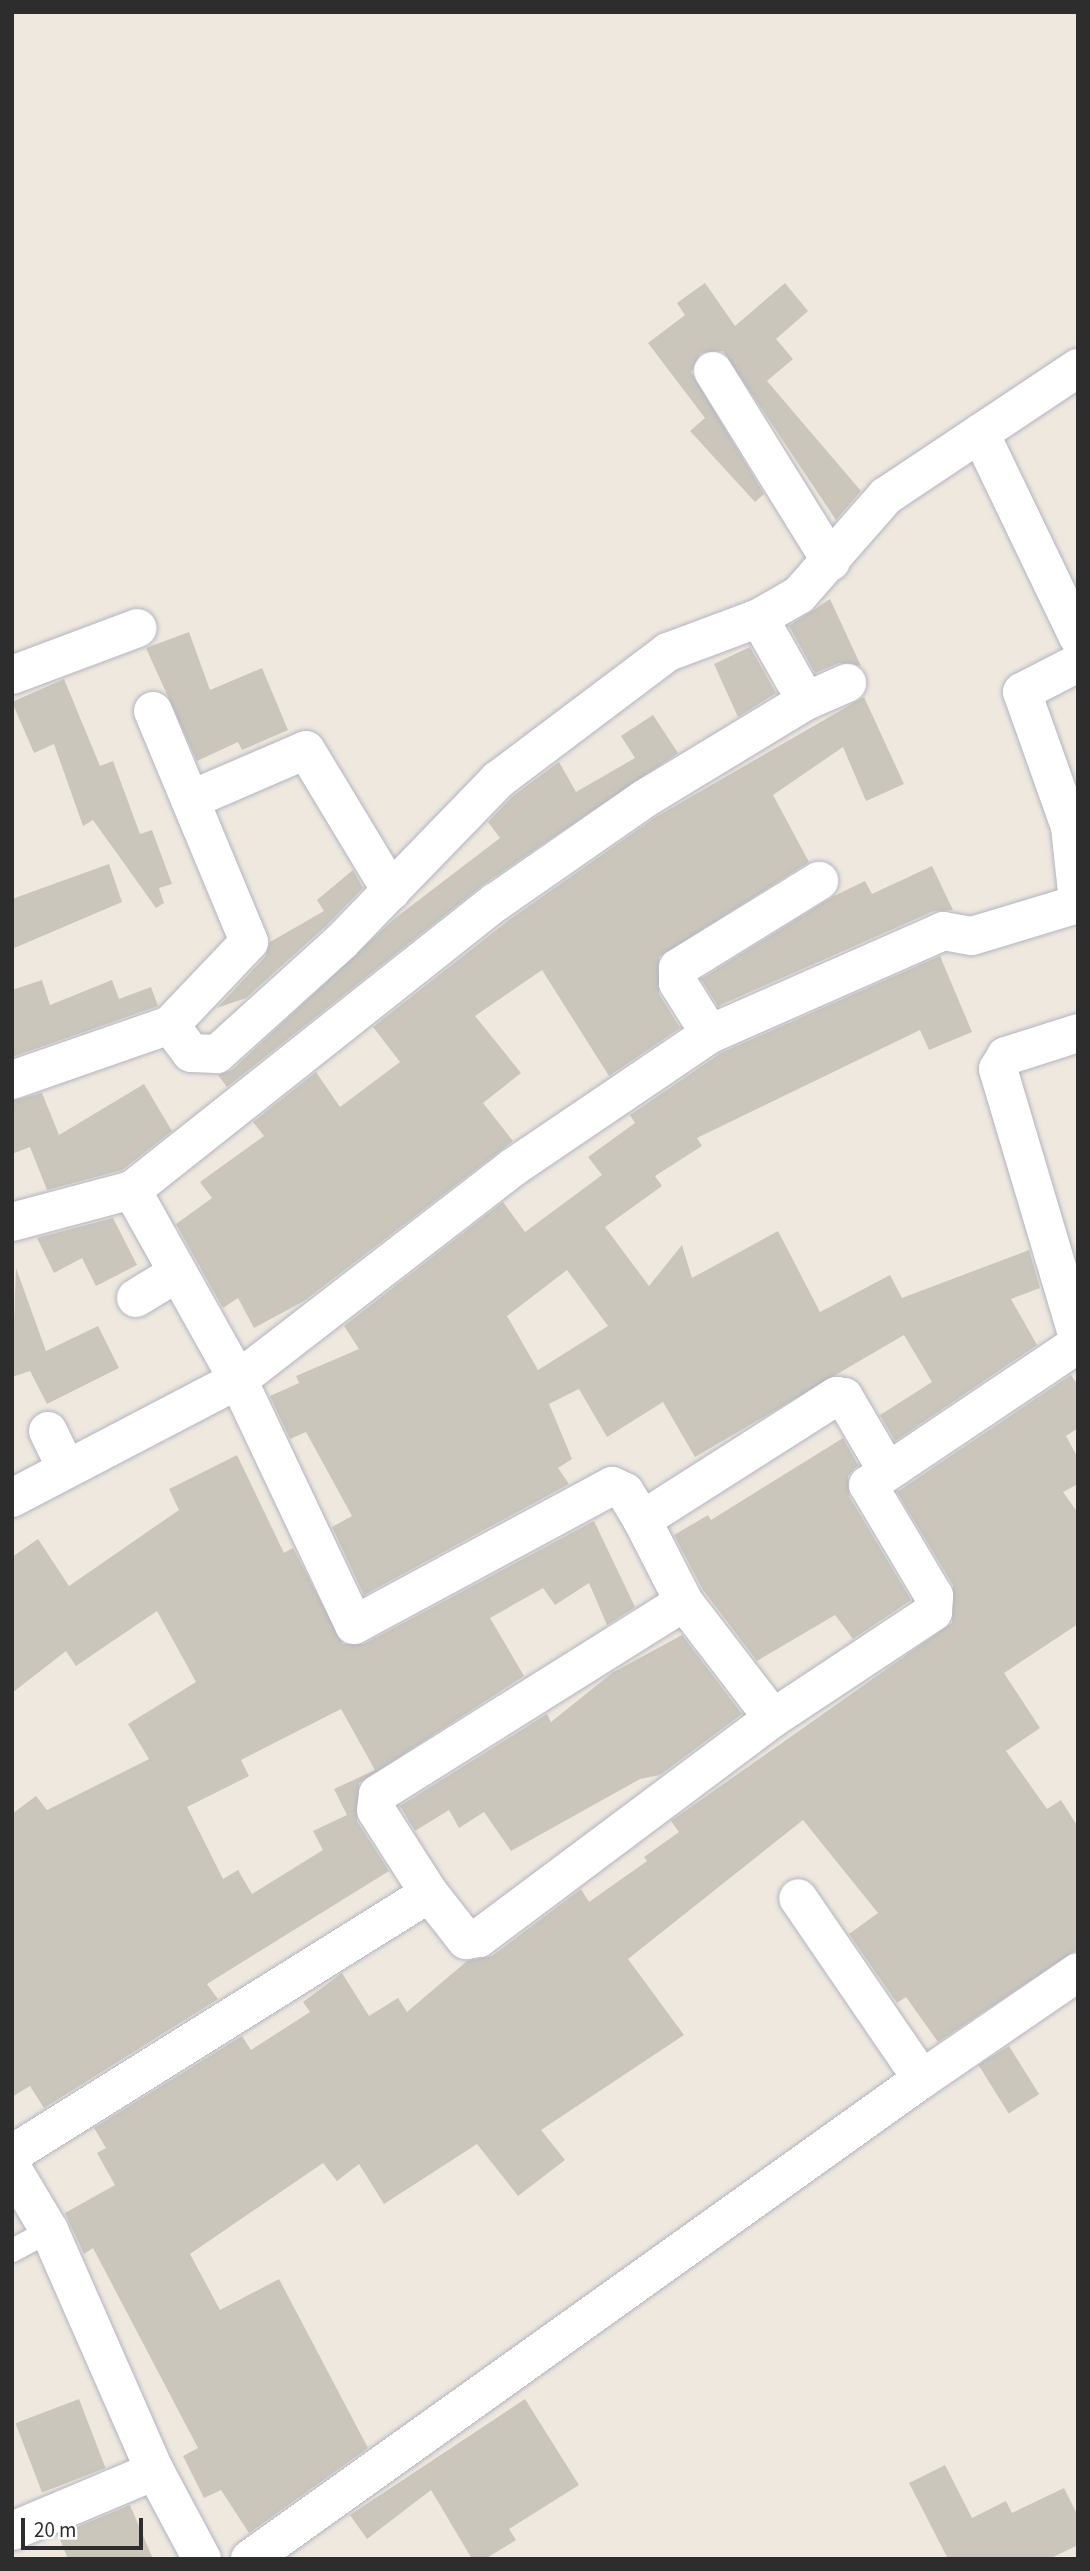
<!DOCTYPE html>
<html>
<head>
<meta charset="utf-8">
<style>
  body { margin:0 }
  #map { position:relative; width:1090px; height:2571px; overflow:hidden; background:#efe8de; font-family:"Source Sans 3",sans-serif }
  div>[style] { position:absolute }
  .building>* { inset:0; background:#cbc6bc; transform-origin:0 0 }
  .roads { filter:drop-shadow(0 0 2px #b2b4c1) drop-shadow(0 0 2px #b2b4c1) }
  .lane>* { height:23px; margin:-11.5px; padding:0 11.5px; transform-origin:11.5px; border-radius:11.5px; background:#fff }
  .street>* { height:38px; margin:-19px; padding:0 19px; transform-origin:19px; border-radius:19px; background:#fff }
  .secondary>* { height:38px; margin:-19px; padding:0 19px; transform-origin:19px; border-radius:19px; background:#fff }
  span { translate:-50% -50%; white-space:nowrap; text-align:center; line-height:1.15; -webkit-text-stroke:5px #fff; paint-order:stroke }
  .frame { position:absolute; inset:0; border:14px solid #2d2d2d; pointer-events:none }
  .scale { position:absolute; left:21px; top:2518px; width:122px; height:32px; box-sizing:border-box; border:4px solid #2d2d2d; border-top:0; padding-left:9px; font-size:21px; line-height:24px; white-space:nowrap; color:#2d2d2d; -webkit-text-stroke:5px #fff; paint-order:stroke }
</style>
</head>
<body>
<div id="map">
  <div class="building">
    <i style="clip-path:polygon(705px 283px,735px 326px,785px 283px,808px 311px,776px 339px,793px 359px,767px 381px,861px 491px,836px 520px,723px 351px,701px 353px,691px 372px,764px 494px,755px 502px,690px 431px,705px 418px,648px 343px,685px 315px,677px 303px)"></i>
    <i style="clip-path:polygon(830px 599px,861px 666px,839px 663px,815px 673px,789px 626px)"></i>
    <i style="clip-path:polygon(189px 632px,210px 690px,262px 668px,288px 730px,242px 750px,238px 742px,197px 761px,146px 648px)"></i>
    <i style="clip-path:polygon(750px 647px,776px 693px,738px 717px,714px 664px)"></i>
    <i style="clip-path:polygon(64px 679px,100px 766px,113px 761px,140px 834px,152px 830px,172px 884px,159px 888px,164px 903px,156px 908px,93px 820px,83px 826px,54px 744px,34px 753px,12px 702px)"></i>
    <i style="clip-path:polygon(864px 697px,904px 784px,866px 801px,843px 747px,773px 795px,809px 862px,659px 957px,659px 994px,680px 1028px,609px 1076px,542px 970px,475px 1016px,521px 1073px,483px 1103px,513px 1141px,304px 1301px,254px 1328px,238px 1298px,223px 1308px,176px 1224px,212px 1198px,200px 1182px,264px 1136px,253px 1122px,316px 1072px,340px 1107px,400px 1062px,373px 1027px,509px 920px,656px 817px)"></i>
    <i style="clip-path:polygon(653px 715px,678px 753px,484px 884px,227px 1087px,218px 1075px,232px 1070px,394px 919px,500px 838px,488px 822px,513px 796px,559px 762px,576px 792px,635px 758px,621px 736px)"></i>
    <i style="clip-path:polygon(109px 864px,122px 902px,12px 949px,12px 899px)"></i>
    <i style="clip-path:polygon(932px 866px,953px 910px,934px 911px,718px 1006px,701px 979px,834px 896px,865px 881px,872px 894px)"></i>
    <i style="clip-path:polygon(353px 870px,363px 888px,326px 926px,246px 998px,217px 1008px,265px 957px,270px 942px,324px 911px,317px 900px)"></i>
    <i style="clip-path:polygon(evenodd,940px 956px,972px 1032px,929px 1050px,920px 1030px,697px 1138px,702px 1146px,655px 1176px,662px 1186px,605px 1227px,649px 1286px,682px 1245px,692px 1278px,778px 1231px,820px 1312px,890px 1275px,902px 1298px,1029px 1250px,1040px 1288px,1011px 1299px,1037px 1345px,895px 1441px,880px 1415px,932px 1382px,904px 1335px,695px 1457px,663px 1402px,607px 1437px,579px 1389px,549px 1404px,572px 1459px,558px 1468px,569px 1484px,364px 1595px,332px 1527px,352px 1516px,306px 1432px,290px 1439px,270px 1396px,299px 1383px,296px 1376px,359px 1349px,344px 1326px,503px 1202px,525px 1232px,602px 1175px,588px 1157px,635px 1123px,630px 1115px,721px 1053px,940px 956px,567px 1270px,608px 1326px,538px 1370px,507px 1316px,567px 1270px)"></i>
    <i style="clip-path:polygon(42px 980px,50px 1005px,112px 980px,119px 999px,151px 987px,158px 1006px,12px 1057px,12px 990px)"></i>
    <i style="clip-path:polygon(144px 1084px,172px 1131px,122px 1170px,47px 1190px,30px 1147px,12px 1154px,12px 1101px,42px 1093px,59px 1135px)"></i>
    <i style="clip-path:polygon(113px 1218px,137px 1265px,96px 1286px,82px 1258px,54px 1273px,37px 1238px)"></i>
    <i style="clip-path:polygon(16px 1268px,46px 1351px,98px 1326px,119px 1368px,47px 1404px,30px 1371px,12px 1377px)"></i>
    <i style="clip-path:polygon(1071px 1375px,1078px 1385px,1078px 1428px,1066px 1436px,1078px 1458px,1078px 1484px,1063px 1492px,1078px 1513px,1078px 1624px,1004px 1673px,1040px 1728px,1006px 1751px,1047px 1809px,1061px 1800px,1078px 1827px,1078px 1949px,938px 2042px,906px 1997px,897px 2003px,849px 1934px,878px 1913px,803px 1820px,628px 1959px,684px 2035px,541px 2130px,565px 2160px,518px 2196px,477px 2144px,384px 2204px,359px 2164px,337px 2181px,323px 2163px,190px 2254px,220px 2310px,279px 2279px,368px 2448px,249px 2533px,221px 2490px,204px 2498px,183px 2456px,198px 2448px,93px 2248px,84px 2254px,65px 2213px,115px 2185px,97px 2153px,106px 2148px,94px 2128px,242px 2036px,251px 2050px,310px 2012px,303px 2002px,342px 1973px,369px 2016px,398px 1998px,407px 2012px,467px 1961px,492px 1956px,581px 1889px,589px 1902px,647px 1861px,644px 1857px,679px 1832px,671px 1821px,952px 1623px,953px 1585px,897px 1492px)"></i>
    <i style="clip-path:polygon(843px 1438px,858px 1465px,848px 1476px,849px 1496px,911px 1600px,853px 1639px,835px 1615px,757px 1661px,703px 1590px,674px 1535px,708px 1515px,711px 1520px)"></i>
    <i style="clip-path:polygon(evenodd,237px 1455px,284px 1553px,293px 1548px,343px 1644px,364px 1644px,594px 1521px,635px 1607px,607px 1625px,589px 1583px,555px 1605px,543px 1588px,490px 1618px,524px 1676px,359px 1783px,357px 1821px,389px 1871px,207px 1984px,218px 1999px,44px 2108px,30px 2086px,12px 2097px,12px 1814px,36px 1796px,47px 1810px,149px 1759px,128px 1724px,196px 1682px,157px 1611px,76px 1666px,66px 1651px,12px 1693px,12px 1557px,38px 1539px,69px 1586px,179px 1510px,169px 1489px,237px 1455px,341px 1709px,375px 1770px,334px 1789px,347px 1815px,313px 1831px,323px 1850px,252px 1894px,238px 1870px,223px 1879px,187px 1807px,249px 1776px,241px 1760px,341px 1709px)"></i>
    <i style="clip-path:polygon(682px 1635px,742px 1714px,660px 1775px,640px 1779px,511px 1851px,484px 1812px,459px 1828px,449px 1810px,415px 1831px,400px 1806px,547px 1714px,551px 1722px,612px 1673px)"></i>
    <i style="left:1009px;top:2046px;width:57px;height:36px;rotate:58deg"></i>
    <i style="left:79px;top:2399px;width:74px;height:68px;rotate:69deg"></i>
    <i style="clip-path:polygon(525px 2399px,579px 2485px,509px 2529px,516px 2540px,485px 2559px,472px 2559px,431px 2490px,367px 2539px,350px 2515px)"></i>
    <i style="clip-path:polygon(945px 2465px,972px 2518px,1006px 2501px,1012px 2513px,1064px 2488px,1078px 2516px,1078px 2545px,1049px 2559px,948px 2559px,909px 2483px)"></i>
    <i style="clip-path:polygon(130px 2505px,153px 2559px,68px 2559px,58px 2535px)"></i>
  </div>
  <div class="roads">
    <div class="lane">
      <i style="left:12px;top:2250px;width:42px;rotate:-28.4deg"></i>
    </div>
    <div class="street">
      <i style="left:713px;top:371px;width:224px;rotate:58.2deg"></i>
      <i style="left:980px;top:433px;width:226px;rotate:64.3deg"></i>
      <i style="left:1078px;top:663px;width:63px;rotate:152.6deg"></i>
      <i style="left:1022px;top:692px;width:143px;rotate:70.4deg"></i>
      <i style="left:1070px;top:827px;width:75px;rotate:83.9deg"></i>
      <i style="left:12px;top:675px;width:134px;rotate:-20.5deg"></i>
      <i style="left:806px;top:701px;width:45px;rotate:-23.7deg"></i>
      <i style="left:153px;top:711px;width:250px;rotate:67.4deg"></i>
      <i style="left:249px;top:942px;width:115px;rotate:133.6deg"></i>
      <i style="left:190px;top:800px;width:126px;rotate:-23.3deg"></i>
      <i style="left:306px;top:750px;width:165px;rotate:58.9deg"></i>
      <i style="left:1078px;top:1033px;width:76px;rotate:162.3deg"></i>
      <i style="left:1006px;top:1056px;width:15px;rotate:122deg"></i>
      <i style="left:998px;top:1069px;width:280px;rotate:73.4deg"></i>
      <i style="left:710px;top:1034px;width:255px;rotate:-23.8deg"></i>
      <i style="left:943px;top:931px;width:29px;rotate:10deg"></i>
      <i style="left:972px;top:936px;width:111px;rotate:-16.8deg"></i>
      <i style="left:12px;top:1080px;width:167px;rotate:-19.2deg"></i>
      <i style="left:170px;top:1025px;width:35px;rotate:53deg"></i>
      <i style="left:191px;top:1053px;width:26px;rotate:2deg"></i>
      <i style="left:217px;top:1054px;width:167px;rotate:-42.1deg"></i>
      <i style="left:341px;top:942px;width:226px;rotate:-45.9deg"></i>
      <i style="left:498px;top:780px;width:213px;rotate:-37deg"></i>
      <i style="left:668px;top:652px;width:97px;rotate:-20.5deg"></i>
      <i style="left:12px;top:1222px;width:124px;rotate:-14.9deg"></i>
      <i style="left:136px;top:1298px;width:48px;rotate:-31.4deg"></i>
      <i style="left:48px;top:1431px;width:39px;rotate:64deg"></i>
      <i style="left:12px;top:1498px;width:255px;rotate:-27.6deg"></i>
      <i style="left:238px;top:1380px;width:346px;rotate:-37.7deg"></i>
      <i style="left:512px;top:1168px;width:239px;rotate:-34.1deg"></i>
      <i style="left:710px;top:1034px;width:60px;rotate:-122.1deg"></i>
      <i style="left:678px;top:983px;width:15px;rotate:-90deg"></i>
      <i style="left:678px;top:968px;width:166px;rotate:-31.7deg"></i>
      <i style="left:642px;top:1520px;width:231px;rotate:-32.5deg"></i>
      <i style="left:837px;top:1396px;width:7px;rotate:8deg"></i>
      <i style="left:844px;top:1397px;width:83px;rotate:59.7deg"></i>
      <i style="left:684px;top:1602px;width:92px;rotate:-117.1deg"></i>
      <i style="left:642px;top:1520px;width:33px;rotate:-121deg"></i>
      <i style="left:625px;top:1492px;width:14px;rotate:-155deg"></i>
      <i style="left:612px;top:1486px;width:293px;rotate:151.7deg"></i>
      <i style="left:354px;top:1625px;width:271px;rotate:-115.3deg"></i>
      <i style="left:238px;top:1380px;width:218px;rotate:-119.2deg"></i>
      <i style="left:132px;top:1190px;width:464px;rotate:-38.4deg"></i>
      <i style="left:496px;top:902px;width:180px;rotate:-34.8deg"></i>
      <i style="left:644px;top:799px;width:189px;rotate:-31.2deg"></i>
      <i style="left:806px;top:701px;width:95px;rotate:-119.5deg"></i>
      <i style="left:759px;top:618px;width:46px;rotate:-29.9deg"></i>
      <i style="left:799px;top:595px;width:132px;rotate:-48.7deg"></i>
      <i style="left:886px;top:496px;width:231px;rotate:-33.7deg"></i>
      <i style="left:429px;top:1893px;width:60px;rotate:51.8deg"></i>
      <i style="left:466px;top:1940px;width:13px;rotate:-9deg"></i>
      <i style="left:479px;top:1938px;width:367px;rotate:-36.8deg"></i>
      <i style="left:922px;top:2079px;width:189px;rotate:-34.4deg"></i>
      <i style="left:12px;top:2154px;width:492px;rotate:-32deg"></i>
      <i style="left:429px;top:1893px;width:98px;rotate:-122.6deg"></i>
      <i style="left:376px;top:1810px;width:16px;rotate:-83deg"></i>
      <i style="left:378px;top:1794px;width:361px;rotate:-32.1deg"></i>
      <i style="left:684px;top:1602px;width:146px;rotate:52.5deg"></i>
      <i style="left:773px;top:1718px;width:192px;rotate:-33.5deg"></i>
      <i style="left:933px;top:1612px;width:16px;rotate:-86deg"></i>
      <i style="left:934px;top:1596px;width:129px;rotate:-120.7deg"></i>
      <i style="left:868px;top:1485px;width:253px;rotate:-33.9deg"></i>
      <i style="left:12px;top:2531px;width:155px;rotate:-22.8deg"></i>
      <i style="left:250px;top:2559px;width:826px;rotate:-35.54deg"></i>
      <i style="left:922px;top:2079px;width:219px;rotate:-124.4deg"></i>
    </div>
    <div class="secondary">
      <i style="left:12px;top:2168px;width:72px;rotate:59.2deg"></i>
      <i style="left:49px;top:2230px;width:263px;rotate:66.3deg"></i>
      <i style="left:155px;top:2471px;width:100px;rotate:61.9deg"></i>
    </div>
  </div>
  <div class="frame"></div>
  <div class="scale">20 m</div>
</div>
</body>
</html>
